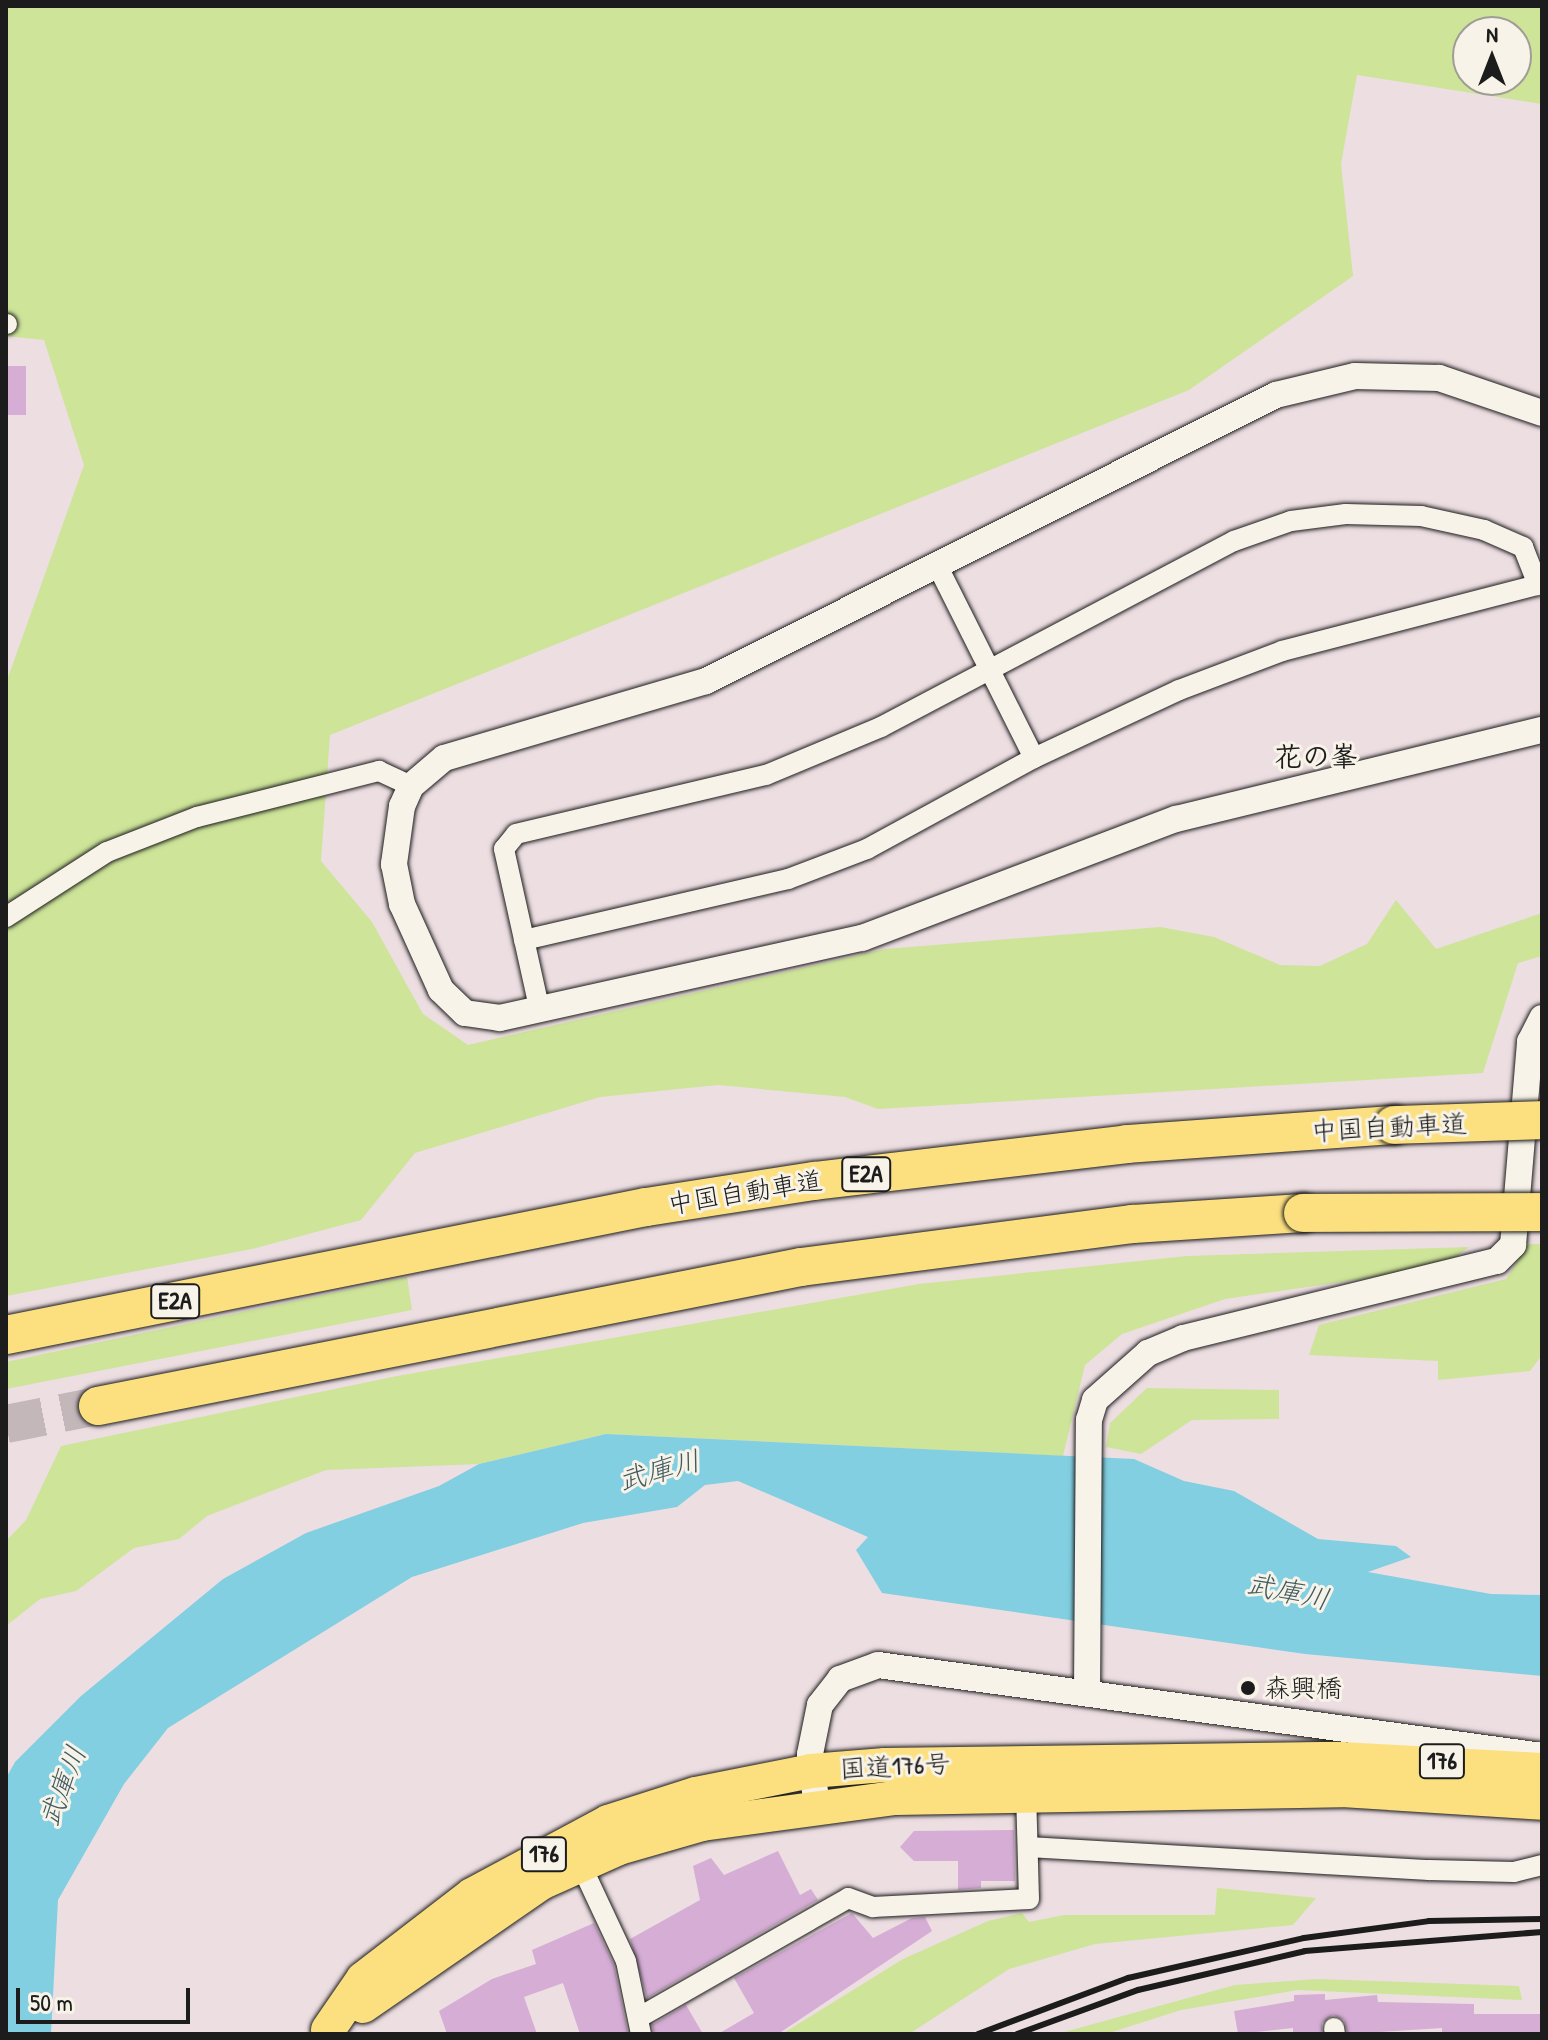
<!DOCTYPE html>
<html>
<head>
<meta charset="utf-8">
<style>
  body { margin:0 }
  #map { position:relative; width:1548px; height:2040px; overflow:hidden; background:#eddee2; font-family:"Patrick Hand","Klee One",sans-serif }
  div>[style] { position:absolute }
  .green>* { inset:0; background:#cde499 }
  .water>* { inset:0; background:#82cfe2 }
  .building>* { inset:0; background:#d5add5; transform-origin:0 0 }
  .motorway-tunnel>* { height:38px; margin-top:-19px; transform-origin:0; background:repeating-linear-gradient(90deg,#c3b7ba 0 38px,transparent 0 57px) }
  .roads { filter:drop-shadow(0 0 2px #1c1c1c) drop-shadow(0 0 2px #1c1c1c) }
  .minor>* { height:20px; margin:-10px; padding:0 10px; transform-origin:10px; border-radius:10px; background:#f7f3e8 }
  .tertiary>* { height:26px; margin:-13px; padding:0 13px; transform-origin:13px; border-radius:13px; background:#f7f3e8 }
  .trunk>* { height:34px; margin:-17px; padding:0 17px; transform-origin:17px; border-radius:17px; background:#fce080 }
  .motorway>* { height:38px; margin:-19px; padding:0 19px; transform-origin:19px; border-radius:19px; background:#fce080 }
  .rail>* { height:6px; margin:-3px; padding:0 3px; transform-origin:3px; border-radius:3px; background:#1c1c1c }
  .bridges { filter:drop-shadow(0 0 2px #1c1c1c) drop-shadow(0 0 2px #1c1c1c) }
  .motorway-bridge>* { height:38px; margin:-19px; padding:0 19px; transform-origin:19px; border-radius:19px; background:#fce080 }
  .dots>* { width:22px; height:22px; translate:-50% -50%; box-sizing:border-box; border:4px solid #f7f3e8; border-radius:50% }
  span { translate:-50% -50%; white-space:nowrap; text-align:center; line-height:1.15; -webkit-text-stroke:6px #f7f3e8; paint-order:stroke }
  .shield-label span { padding:2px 6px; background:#f7f3e8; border:2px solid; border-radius:6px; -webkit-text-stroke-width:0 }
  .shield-label { font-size:24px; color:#1c1c1c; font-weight:700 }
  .street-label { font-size:26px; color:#1c1c1c }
  .poi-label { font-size:26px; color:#1c1c1c }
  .left { translate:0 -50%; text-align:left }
  .neighbourhood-label { font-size:28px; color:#1c1c1c; font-weight:700 }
  .water-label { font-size:28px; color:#405b61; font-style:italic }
  .frame { position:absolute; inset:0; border:8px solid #1c1c1c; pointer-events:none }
  .north { position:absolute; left:1452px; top:16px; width:80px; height:80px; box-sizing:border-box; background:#f7f3e8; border:2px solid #9f9d96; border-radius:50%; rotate:0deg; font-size:22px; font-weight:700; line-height:32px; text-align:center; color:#1c1c1c }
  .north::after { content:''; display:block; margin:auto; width:28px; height:36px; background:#1c1c1c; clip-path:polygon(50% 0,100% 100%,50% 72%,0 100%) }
  .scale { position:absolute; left:16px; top:1988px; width:174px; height:36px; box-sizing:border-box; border:4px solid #1c1c1c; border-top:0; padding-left:10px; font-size:24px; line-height:28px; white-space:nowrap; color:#1c1c1c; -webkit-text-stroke:6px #f7f3e8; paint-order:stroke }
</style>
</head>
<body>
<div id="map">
  <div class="green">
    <i style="clip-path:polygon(evenodd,6px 6px,1542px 6px,1542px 104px,1357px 75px,1341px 164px,1353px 276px,1189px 390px,330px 735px,321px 861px,372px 922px,423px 1014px,468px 1045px,885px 949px,1160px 927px,1214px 937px,1280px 965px,1320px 966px,1367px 944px,1396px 900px,1436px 949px,1542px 913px,1542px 956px,1518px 963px,1483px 1073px,878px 1109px,845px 1097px,718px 1085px,600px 1097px,415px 1153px,361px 1220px,252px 1249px,6px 1296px,6px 683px,84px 465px,44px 340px,6px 336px,6px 6px,1468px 32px,1516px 32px,1516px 80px,1468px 80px,1468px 32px)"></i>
    <i style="clip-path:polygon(1528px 1244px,1542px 1244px,1542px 1355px,1530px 1371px,1438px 1380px,1438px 1361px,1309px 1355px,1319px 1325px,1506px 1279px)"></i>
    <i style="clip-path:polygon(1469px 1247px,1443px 1267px,1225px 1299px,1122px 1334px,1085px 1365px,1063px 1456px,606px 1434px,479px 1464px,326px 1470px,207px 1516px,179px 1539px,134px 1548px,76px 1591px,40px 1599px,6px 1626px,6px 1541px,26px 1520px,61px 1446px,397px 1376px,919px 1284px,1187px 1256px)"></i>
    <i style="clip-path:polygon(407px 1277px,412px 1310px,6px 1389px,6px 1362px)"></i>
    <i style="clip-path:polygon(1147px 1388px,1279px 1390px,1279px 1419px,1192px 1420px,1141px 1454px,1106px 1447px,1110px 1423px)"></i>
    <i style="clip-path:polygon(1217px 1888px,1316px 1898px,1293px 1925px,1095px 1944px,1009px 1969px,909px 2034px,782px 2034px,903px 1959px,988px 1921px,1022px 1913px,1029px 1922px,1064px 1915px,1215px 1915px)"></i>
    <i style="clip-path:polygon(1317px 1979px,1519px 1986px,1522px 2000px,1298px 1990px,1181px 2010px,1106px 2034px,1057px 2034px,1235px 1985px)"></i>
  </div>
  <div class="water">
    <i style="clip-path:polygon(606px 1434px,1134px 1459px,1184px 1481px,1234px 1491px,1318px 1539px,1396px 1546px,1411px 1557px,1368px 1572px,1491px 1594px,1542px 1595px,1542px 1676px,1305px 1654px,882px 1593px,856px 1550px,868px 1537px,738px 1481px,705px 1485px,677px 1507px,583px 1523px,412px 1577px,168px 1728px,124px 1784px,58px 1900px,51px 2034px,6px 2034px,6px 1778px,15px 1762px,81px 1696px,223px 1579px,306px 1533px,439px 1486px,479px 1464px)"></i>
  </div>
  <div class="building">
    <i style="left:6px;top:366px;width:20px;height:49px"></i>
    <i style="clip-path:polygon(1014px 1830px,1015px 1881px,981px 1881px,981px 1888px,958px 1890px,958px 1861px,914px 1861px,900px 1847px,914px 1831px)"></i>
    <i style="clip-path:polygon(778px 1851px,800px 1895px,811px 1889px,818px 1900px,647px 1998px,630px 1939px,700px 1900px,693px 1866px,711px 1858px,724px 1875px)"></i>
    <i style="clip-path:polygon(852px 1913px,873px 1938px,912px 1918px,925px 1917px,932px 1931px,778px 2034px,718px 2034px,754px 2013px,734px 1978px)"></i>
    <i style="clip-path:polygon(594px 1923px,614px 1965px,628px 2034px,580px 2034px,563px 1983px,524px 1997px,537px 2034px,447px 2034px,439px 2011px,492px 1979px,536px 1964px,532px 1950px)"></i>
    <i style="clip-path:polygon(1325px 1994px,1325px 2000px,1377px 1995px,1378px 2002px,1474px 2004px,1474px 2014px,1542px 2014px,1542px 2034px,1442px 2034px,1442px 2028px,1348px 2034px,1344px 2020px,1333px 2015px,1322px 2023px,1322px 2034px,1293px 2034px,1293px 2028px,1238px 2034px,1234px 2011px,1294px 2001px,1294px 1995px)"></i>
    <i style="clip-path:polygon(686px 2005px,703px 2034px,654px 2034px,652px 2025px)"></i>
  </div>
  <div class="motorway-tunnel">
    <i style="left:6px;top:1424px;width:94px;rotate:-11.1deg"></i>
  </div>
  <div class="roads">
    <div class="minor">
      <i style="left:6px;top:324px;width:1px"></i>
      <i style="left:936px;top:563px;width:218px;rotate:63.3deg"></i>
      <i style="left:6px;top:917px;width:120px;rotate:-32.8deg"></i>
      <i style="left:107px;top:852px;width:97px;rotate:-21.3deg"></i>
      <i style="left:197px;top:817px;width:188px;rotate:-14.2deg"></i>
      <i style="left:379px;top:771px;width:35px;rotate:25deg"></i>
      <i style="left:524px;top:940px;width:271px;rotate:-13deg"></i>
      <i style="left:788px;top:879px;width:85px;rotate:-20.8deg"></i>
      <i style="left:867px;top:849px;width:190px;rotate:-28.6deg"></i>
      <i style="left:1034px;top:758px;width:160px;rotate:-25.1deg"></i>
      <i style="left:1179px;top:690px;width:110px;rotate:-20.7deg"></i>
      <i style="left:1282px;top:651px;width:268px;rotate:-14.5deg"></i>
      <i style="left:539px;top:1007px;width:162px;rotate:-102.5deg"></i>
      <i style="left:504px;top:849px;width:19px;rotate:-51deg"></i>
      <i style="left:516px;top:834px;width:257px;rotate:-13.3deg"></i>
      <i style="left:766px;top:775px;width:125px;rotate:-22.7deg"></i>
      <i style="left:881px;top:727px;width:399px;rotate:-27.8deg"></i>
      <i style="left:1234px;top:541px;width:60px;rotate:-19.3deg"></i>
      <i style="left:1291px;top:521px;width:55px;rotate:-7.3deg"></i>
      <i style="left:1346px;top:514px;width:75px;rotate:1.5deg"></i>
      <i style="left:1421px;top:516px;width:65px;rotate:12.5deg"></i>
      <i style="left:1484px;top:530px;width:43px;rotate:23.6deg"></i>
      <i style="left:1523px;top:547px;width:41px;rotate:68.5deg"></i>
      <i style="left:1028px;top:1847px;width:402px;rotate:3.3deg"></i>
      <i style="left:1429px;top:1870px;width:85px;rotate:1.3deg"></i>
      <i style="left:1514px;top:1872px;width:29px;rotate:-14deg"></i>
      <i style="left:581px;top:1865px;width:106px;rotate:64.9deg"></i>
      <i style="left:626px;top:1961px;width:75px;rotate:78.4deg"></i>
      <i style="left:638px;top:2018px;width:242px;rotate:-29.7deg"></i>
      <i style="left:848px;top:1898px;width:27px;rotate:20deg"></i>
      <i style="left:873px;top:1907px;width:156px;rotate:-2.9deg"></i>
      <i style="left:1029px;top:1899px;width:105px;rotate:-91.6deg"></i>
      <i style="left:1334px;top:2028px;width:6px;rotate:81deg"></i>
    </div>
    <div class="tertiary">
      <i style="left:1542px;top:413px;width:109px;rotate:-161.2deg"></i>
      <i style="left:1439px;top:378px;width:84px;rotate:-178.6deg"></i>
      <i style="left:1355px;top:376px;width:81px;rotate:166.5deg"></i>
      <i style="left:1276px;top:395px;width:638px;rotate:153.35deg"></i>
      <i style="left:706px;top:681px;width:273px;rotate:163.6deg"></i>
      <i style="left:444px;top:758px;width:43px;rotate:139.7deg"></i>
      <i style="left:411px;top:786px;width:22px;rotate:114deg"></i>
      <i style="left:402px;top:806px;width:59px;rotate:97.9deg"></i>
      <i style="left:394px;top:864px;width:41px;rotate:78.7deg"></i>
      <i style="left:402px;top:904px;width:94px;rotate:65.6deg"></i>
      <i style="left:441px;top:990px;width:33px;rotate:44deg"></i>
      <i style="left:465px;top:1013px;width:35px;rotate:8deg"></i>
      <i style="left:500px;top:1018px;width:371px;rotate:-12.5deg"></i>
      <i style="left:862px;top:938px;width:336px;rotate:-20.8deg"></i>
      <i style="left:1176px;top:819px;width:377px;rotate:-13.7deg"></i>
      <i style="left:1087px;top:1692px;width:272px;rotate:-89.6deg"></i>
      <i style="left:1089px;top:1420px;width:21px;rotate:-73deg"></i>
      <i style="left:1095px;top:1400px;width:71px;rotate:-41.6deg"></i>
      <i style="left:1148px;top:1353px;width:38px;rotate:-23deg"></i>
      <i style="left:1183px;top:1338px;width:323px;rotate:-13.8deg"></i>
      <i style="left:1497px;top:1261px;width:23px;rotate:-45deg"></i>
      <i style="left:1513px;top:1245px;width:204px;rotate:-85.2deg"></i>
      <i style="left:1530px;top:1042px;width:27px;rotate:-63deg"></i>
      <i style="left:817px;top:1806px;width:52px;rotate:-97.7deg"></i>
      <i style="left:810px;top:1754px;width:50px;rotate:-78.5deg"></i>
      <i style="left:820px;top:1705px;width:33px;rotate:-52deg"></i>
      <i style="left:840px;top:1679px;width:40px;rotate:-20.2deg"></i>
      <i style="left:878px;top:1665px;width:670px;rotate:7.8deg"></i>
    </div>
    <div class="trunk">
      <i style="left:363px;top:2006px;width:216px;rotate:-34.6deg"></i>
      <i style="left:541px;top:1883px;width:85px;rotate:-24.2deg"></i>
      <i style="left:619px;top:1848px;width:86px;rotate:-16.1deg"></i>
      <i style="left:702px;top:1824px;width:195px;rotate:-7.7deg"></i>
      <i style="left:895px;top:1798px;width:447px;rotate:-1deg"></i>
      <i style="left:1342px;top:1790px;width:200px;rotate:3.7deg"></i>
      <i style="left:328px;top:2030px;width:62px;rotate:-55.5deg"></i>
      <i style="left:363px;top:1979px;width:138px;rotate:-37.6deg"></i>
      <i style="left:472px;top:1895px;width:154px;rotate:-28.2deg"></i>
      <i style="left:608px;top:1822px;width:92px;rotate:-17.7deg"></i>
      <i style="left:696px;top:1794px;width:117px;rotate:-11.3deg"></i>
      <i style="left:811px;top:1771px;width:74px;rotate:-4.6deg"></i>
      <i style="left:885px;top:1765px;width:456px;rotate:-0.8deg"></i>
      <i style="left:1341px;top:1759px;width:201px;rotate:3.1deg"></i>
    </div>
    <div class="motorway">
      <i style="left:6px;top:1335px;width:653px;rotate:-11.31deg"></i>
      <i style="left:646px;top:1207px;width:170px;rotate:-8.8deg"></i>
      <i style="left:814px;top:1181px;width:315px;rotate:-6.7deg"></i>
      <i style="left:1127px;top:1144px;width:268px;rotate:-4.1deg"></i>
      <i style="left:98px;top:1406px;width:717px;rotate:-11.18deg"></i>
      <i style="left:801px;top:1267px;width:335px;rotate:-7.4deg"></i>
      <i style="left:1133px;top:1224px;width:170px;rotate:-3.7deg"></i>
    </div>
  </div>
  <div class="rail">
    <i style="left:978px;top:2034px;width:160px;rotate:-20.5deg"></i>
    <i style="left:1128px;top:1978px;width:180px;rotate:-12.8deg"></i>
    <i style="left:1304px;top:1938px;width:126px;rotate:-7.7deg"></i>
    <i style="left:1429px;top:1921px;width:113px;rotate:-1deg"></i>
    <i style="left:1017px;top:2034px;width:129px;rotate:-20deg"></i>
    <i style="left:1138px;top:1990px;width:171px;rotate:-13.1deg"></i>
    <i style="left:1305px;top:1951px;width:238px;rotate:-4.6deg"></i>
  </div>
  <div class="bridges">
    <div class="motorway-bridge">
      <i style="left:1394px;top:1125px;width:148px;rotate:-1.9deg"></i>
      <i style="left:1303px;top:1213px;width:239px;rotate:-0.2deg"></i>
    </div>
  </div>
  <div class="dots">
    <i style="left:1248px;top:1688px;background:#1c1c1c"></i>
  </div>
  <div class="shield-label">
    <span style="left:866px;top:1174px">E2A</span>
    <span style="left:175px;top:1301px">E2A</span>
    <span style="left:1442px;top:1761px">176</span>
    <span style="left:544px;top:1854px">176</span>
  </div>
  <div class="street-label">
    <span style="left:1389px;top:1127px;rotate:-3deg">中国自動車道</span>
    <span style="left:745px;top:1192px;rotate:-9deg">中国自動車道</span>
    <span style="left:895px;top:1766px;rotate:-3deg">国道176号</span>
  </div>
  <div class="poi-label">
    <span class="left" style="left:1264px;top:1688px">森興橋</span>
  </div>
  <div class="neighbourhood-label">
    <span style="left:1316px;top:756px">花の峯</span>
  </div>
  <div class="water-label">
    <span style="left:659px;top:1470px;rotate:-15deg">武庫川</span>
    <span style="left:1288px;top:1591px;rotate:12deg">武庫川</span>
    <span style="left:62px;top:1786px;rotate:-69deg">武庫川</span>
  </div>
  <div class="frame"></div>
  <div class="north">N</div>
  <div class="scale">50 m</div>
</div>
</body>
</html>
